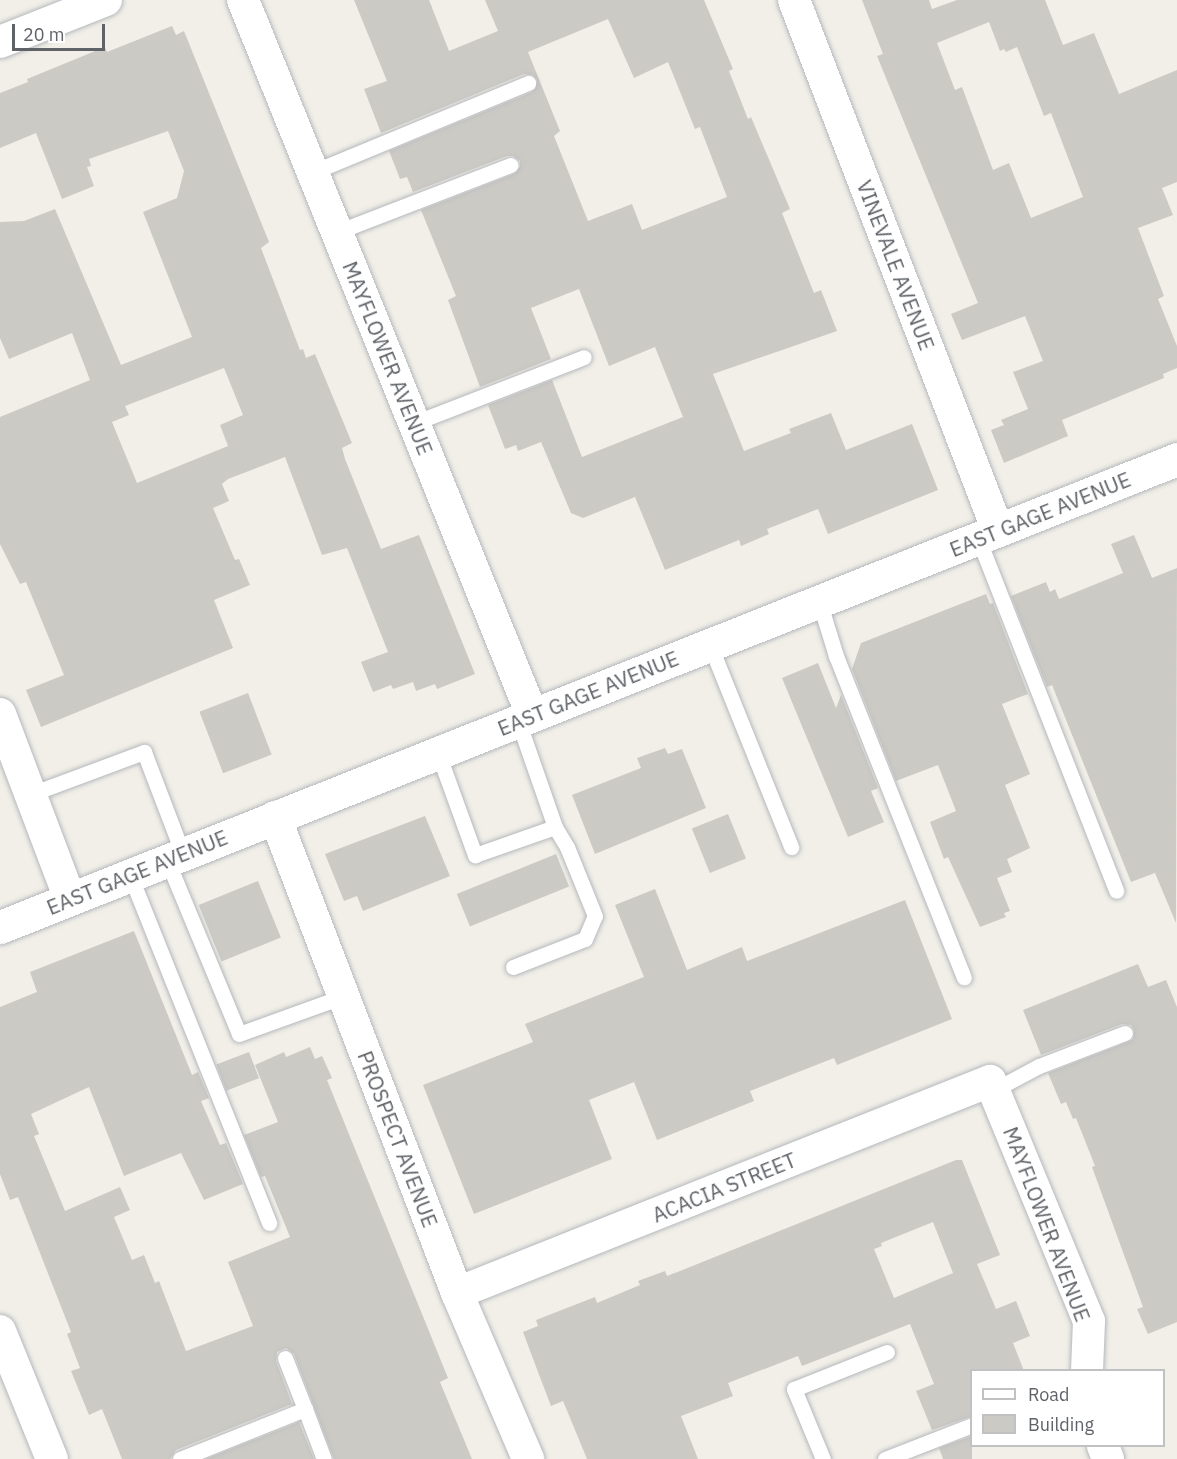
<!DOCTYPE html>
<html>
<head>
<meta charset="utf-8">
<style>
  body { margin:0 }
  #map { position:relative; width:1177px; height:1459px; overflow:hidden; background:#f1efe8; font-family:"IBM Plex Sans",sans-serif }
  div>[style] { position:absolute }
  .building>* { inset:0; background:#cccac5; transform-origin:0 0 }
  .roads { filter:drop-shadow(0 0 2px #b5b8bc) drop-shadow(0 0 2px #b5b8bc) }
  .service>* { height:15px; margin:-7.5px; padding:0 7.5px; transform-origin:7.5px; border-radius:7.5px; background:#fff }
  .minor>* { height:32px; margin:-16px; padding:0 16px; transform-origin:16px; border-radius:16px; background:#fff }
  .secondary>* { height:33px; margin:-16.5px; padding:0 16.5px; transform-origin:16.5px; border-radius:16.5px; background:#fff }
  span { translate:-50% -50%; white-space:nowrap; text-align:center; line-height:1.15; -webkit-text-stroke:4.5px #fff; paint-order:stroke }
  .street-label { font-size:21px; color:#5f6368 }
  .legend { position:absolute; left:970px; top:1369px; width:195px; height:78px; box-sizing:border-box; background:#fff; border:2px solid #bfc1c3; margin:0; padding:8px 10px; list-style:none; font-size:18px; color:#5f6368 }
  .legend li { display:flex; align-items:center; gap:12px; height:30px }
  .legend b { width:30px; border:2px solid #bfc1c3 }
  .scale { position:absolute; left:12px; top:24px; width:93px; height:27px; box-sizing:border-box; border:3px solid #5f6368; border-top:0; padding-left:8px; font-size:18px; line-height:21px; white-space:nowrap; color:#5f6368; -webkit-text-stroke:4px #fff; paint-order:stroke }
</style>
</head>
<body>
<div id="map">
  <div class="building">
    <i style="clip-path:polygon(evenodd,354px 0,429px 0,449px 51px,498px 31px,485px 0,704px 0,733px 69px,729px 71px,748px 119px,751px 117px,790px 209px,782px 213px,814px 293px,821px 290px,837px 331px,713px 374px,744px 451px,791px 433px,789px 429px,831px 413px,846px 450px,912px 424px,938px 490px,828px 534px,818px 509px,767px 529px,769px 534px,741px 546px,739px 540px,665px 570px,635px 497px,583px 518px,571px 513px,541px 442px,518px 451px,516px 445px,505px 449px,488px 405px,552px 380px,582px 457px,683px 417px,655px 347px,609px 366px,579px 289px,531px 308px,551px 359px,480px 387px,448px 300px,456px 296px,421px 210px,514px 174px,520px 167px,520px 161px,513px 156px,507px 156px,413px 192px,407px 177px,400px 179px,389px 151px,532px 92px,536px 88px,537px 80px,533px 75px,524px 74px,381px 133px,364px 89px,387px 81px,354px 0,608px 19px,634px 78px,668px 62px,695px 129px,700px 127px,727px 197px,642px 230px,632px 204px,588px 221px,554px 136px,560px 131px,528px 52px,608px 19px)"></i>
    <i style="clip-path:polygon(evenodd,862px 0,929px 0,932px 9px,957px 0,1045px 0,1063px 45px,1094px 33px,1119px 94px,1177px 70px,1177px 182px,1162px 188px,1173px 215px,1138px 228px,1164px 296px,1158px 299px,1177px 346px,1177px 368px,1163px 374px,1164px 378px,1062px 420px,1068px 436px,1004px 463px,991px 430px,1004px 425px,1001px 420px,1028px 409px,1013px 372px,1043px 361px,1025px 316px,962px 340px,951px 314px,978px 303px,877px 56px,883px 54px,862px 0,989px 22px,1000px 51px,1004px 49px,1006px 52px,1017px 47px,1044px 116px,1051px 113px,1083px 197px,1031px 218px,1009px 163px,993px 170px,962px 87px,955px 90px,937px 43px,989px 22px)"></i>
    <i style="clip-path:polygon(evenodd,172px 26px,176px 35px,184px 31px,269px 242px,261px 248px,300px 350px,303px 349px,306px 358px,315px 354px,352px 443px,342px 448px,345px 459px,381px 549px,419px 535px,475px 674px,437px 689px,435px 684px,416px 691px,413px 682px,393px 689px,391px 685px,373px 692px,361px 662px,388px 652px,347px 548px,322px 555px,285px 457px,228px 479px,222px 484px,229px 501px,213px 508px,235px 560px,239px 559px,250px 585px,214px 600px,233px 648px,41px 727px,26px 690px,64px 675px,26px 582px,20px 584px,0 544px,0 417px,90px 380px,72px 333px,9px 359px,0 338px,0 222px,24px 221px,55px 209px,121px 365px,192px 337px,143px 212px,177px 198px,184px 171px,168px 131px,89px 159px,91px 166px,87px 167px,94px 186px,62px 199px,36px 133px,0 148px,0 93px,28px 82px,27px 79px,105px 47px,107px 52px,172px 26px,224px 368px,243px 415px,220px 425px,228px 446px,137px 483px,112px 422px,129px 415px,125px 406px,224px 368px)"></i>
    <i style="clip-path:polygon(1134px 535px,1152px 578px,1177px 568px,1176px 923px,1155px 873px,1131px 882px,1052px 685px,1047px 687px,1011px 596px,1046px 582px,1050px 592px,1055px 589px,1059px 599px,1123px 573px,1111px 544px)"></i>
    <i style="clip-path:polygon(986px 594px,990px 604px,993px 603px,1028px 694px,1002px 704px,1030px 774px,1005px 785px,1030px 848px,1007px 859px,1012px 872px,997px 878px,1010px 911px,1004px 913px,1006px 917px,980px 927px,948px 857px,944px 859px,930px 822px,956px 811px,938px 765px,896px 781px,852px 669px,861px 643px)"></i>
    <i style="clip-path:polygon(818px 663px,836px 708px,841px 695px,878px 788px,871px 791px,884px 822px,848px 837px,782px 678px)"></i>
    <i style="left:248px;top:693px;width:66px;height:52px;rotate:69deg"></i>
    <i style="clip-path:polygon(665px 748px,668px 754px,682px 749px,706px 808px,595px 854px,572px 795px,641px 768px,637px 758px)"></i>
    <i style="left:728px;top:814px;width:48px;height:39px;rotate:68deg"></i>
    <i style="clip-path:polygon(425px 816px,450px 876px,363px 911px,357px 896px,344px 901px,325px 854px)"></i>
    <i style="left:556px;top:854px;width:35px;height:107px;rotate:68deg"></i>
    <i style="left:258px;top:881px;width:61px;height:64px;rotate:68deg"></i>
    <i style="clip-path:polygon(655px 889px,687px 970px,742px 947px,747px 961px,905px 900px,952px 1019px,837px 1065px,834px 1058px,750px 1091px,754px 1101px,657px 1140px,634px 1082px,589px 1100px,612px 1159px,474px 1214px,423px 1085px,533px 1042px,525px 1024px,644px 977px,615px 905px)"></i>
    <i style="clip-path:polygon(134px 931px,192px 1075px,198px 1072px,209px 1098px,201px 1101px,220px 1145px,226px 1143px,243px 1184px,204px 1200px,181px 1153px,124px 1176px,89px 1087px,31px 1114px,39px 1134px,34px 1136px,65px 1211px,120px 1187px,130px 1210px,114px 1217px,132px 1260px,144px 1255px,155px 1283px,159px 1281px,186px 1351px,253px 1326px,228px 1262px,290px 1237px,265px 1176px,261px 1177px,244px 1135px,278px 1122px,255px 1065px,284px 1052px,286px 1057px,310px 1047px,315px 1059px,322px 1056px,332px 1078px,327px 1080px,448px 1378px,440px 1382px,472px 1459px,334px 1459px,294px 1354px,286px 1348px,277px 1352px,276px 1361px,292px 1404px,176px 1450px,170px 1459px,122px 1459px,102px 1409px,89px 1415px,71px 1371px,80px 1368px,67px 1334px,71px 1332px,18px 1197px,10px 1200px,0 1174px,0 1007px,37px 992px,30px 972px)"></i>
    <i style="clip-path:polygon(1138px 964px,1148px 987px,1166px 980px,1177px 1007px,1177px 1322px,1148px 1334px,1137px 1309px,1143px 1307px,1092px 1167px,1095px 1166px,1076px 1118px,1073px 1119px,1066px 1102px,1061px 1104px,1048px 1073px,1128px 1042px,1133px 1039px,1134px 1030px,1131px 1025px,1122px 1024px,1041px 1055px,1023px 1010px)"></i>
    <i style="left:249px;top:1052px;width:28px;height:35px;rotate:69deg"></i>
    <i style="clip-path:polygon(evenodd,956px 1160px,962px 1160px,1000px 1255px,977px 1264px,996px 1309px,1016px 1301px,1030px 1336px,1013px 1343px,1024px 1371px,972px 1371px,972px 1416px,932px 1430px,916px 1391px,934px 1384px,910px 1324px,802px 1366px,798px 1356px,728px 1383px,733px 1396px,681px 1416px,698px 1459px,587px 1459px,563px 1401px,551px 1406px,538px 1372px,523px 1332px,538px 1326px,536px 1320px,595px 1297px,597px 1303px,640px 1285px,638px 1281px,665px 1271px,667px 1276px,680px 1271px,956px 1160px,933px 1222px,953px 1273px,894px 1298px,874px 1249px,882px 1246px,881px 1243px,933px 1222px)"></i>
    <i style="clip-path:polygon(299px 1422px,314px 1459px,206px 1459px)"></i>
    <i style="clip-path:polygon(972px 1436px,972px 1459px,943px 1459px,939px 1448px)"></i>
  </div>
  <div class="roads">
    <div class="service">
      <i style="left:313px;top:172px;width:233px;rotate:-22.5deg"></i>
      <i style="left:337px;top:232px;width:186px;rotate:-21.1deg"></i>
      <i style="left:414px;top:423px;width:182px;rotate:-21.2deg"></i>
      <i style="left:978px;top:538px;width:379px;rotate:68.6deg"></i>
      <i style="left:819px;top:601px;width:58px;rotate:72.8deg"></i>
      <i style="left:836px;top:656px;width:346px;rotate:68.3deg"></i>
      <i style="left:710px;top:645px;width:218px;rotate:68.1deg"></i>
      <i style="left:438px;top:753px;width:109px;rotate:70.1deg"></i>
      <i style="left:475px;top:855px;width:85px;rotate:-19.3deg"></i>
      <i style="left:555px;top:827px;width:112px;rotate:-109.2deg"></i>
      <i style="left:31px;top:794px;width:121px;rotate:-20.4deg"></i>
      <i style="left:144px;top:752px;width:109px;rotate:69.1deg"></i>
      <i style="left:167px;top:860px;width:188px;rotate:67.5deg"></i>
      <i style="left:239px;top:1034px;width:112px;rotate:-19.9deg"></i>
      <i style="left:130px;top:875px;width:375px;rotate:68.2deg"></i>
      <i style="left:513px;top:967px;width:77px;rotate:-21.3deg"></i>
      <i style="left:585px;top:939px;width:25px;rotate:-67deg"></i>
      <i style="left:595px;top:916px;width:74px;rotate:-112.1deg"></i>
      <i style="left:567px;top:847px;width:23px;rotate:-121deg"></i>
      <i style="left:994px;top:1090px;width:51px;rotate:-28.1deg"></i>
      <i style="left:1039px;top:1066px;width:92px;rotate:-21deg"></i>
      <i style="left:285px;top:1358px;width:55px;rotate:68.6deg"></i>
      <i style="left:180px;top:1459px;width:135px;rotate:-21.8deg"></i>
      <i style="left:305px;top:1409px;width:53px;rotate:69.2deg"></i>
      <i style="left:823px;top:1459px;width:76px;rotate:-112.5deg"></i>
      <i style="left:794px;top:1389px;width:100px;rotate:-21.7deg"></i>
      <i style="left:885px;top:1459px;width:93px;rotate:-21.3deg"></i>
    </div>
    <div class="minor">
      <i style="left:243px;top:0;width:771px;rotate:67.99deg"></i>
      <i style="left:794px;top:0;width:569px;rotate:68.98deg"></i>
      <i style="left:0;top:42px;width:114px;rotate:-21.6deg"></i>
      <i style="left:0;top:714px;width:198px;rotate:69.3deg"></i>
      <i style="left:275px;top:817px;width:510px;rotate:69.08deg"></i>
      <i style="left:457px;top:1293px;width:181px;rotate:66.8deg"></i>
      <i style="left:457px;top:1293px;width:574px;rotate:-21.69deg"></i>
      <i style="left:990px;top:1081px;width:260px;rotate:67.6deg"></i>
      <i style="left:1089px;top:1321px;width:49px;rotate:92.3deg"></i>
      <i style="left:0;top:1331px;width:138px;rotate:67.9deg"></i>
      <i style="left:1103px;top:1446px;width:14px;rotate:69deg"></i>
    </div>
    <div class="secondary">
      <i style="left:0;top:927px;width:1267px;rotate:-21.68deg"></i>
    </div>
  </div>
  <div class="street-label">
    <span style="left:896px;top:265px;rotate:69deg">VINEVALE AVENUE</span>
    <span style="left:388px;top:358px;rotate:68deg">MAYFLOWER AVENUE</span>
    <span style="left:1040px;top:514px;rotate:-22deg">EAST GAGE AVENUE</span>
    <span style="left:588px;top:693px;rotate:-22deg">EAST GAGE AVENUE</span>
    <span style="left:137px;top:872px;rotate:-22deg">EAST GAGE AVENUE</span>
    <span style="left:398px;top:1139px;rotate:69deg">PROSPECT AVENUE</span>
    <span style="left:724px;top:1187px;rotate:-22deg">ACACIA STREET</span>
    <span style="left:1047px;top:1224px;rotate:69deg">MAYFLOWER AVENUE</span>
  </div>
  <ul class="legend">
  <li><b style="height:8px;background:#fff"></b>Road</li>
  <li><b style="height:16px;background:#cccac5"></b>Building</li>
  </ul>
  <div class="scale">20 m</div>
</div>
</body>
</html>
